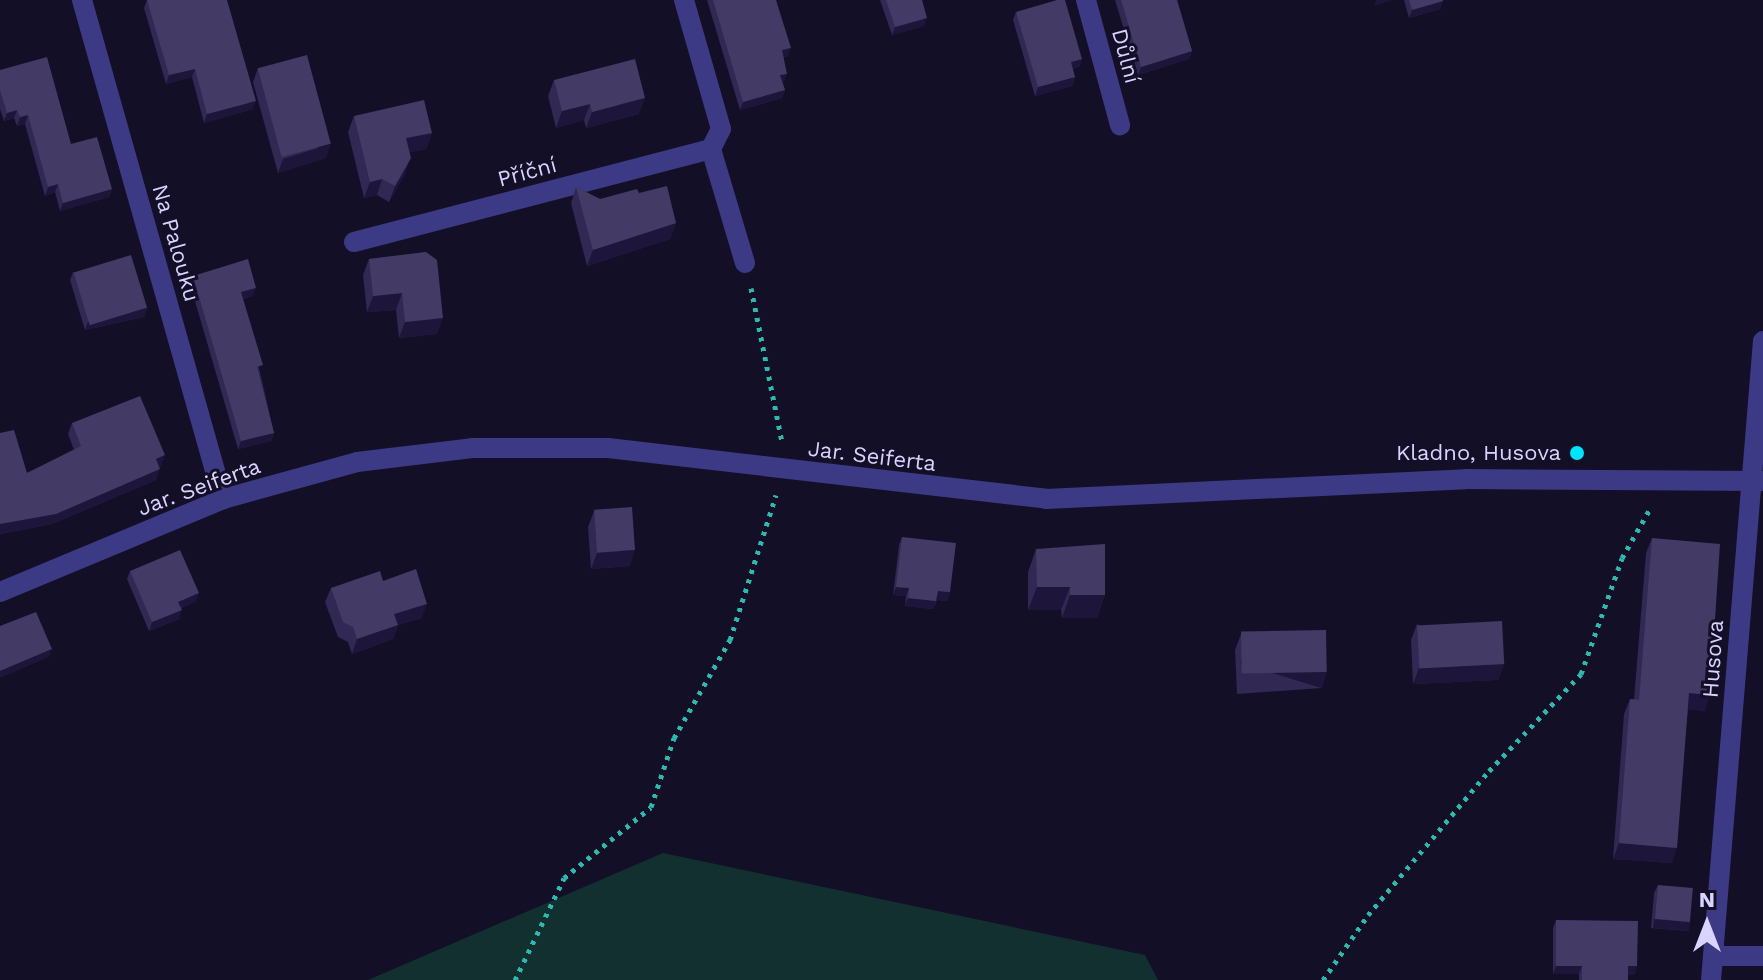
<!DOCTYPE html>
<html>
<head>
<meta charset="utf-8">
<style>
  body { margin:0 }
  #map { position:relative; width:1763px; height:980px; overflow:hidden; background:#130f26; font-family:"Work Sans",sans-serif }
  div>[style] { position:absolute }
  .green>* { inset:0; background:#12302f }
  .path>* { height:5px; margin-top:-2.5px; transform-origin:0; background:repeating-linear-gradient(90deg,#2fb8b0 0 4px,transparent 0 10px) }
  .minor>* { height:20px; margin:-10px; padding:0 10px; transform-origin:10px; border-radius:10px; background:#3d3a85 }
  .wall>* { inset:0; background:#312854 }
  .shaded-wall>* { inset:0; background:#1d163a; transform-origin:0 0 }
  .building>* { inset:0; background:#433a66; transform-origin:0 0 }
  .dots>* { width:22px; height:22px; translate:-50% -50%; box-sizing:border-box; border:4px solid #130f26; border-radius:50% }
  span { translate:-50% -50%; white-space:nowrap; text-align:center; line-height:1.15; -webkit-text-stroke:6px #130f26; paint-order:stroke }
  .street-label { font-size:22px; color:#d9d4ff }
  .poi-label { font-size:22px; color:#d9d4ff }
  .right { translate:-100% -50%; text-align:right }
  .north { position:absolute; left:1667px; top:884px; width:80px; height:80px; -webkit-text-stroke:6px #130f26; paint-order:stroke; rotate:0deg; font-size:22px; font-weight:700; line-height:32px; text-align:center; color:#d9d4ff }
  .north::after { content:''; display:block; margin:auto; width:28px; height:36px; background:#d9d4ff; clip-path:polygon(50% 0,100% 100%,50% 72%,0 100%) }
</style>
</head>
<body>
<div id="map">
  <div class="green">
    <i style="clip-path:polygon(663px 853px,1145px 955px,1158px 980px,368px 980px)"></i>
  </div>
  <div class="path">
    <i style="left:751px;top:288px;width:157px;rotate:78.6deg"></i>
    <i style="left:515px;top:980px;width:113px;rotate:-64.3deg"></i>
    <i style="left:564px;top:878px;width:112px;rotate:-39.2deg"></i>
    <i style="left:651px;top:807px;width:73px;rotate:-71.6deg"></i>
    <i style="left:674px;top:738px;width:113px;rotate:-60.3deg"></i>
    <i style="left:730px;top:640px;width:152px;rotate:-72.4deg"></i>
    <i style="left:1323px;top:980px;width:79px;rotate:-55.3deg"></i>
    <i style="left:1368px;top:915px;width:188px;rotate:-50deg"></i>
    <i style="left:1489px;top:771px;width:134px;rotate:-46.5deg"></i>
    <i style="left:1581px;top:674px;width:123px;rotate:-70.5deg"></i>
    <i style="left:1622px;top:558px;width:59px;rotate:-60.4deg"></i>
  </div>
  <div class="minor">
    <i style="left:82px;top:0;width:519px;rotate:74.22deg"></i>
    <i style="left:684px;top:0;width:134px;rotate:74deg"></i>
    <i style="left:721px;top:129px;width:22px;rotate:117deg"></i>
    <i style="left:711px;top:149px;width:119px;rotate:73.4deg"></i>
    <i style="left:1086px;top:0;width:130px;rotate:74.8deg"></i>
    <i style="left:354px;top:242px;width:369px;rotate:-14.6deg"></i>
    <i style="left:0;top:592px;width:242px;rotate:-22.6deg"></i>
    <i style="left:223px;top:499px;width:139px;rotate:-15.4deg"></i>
    <i style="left:357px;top:462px;width:116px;rotate:-6.9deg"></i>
    <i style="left:472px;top:448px;width:136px"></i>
    <i style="left:608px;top:448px;width:441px;rotate:6.6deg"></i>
    <i style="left:1046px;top:499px;width:420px;rotate:-2.7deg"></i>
    <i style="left:1466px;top:479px;width:297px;rotate:0.4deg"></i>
    <i style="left:1714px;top:956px;width:49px"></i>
    <i style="left:1711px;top:980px;width:641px;rotate:-85.35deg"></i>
  </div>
  <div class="wall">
    <i style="clip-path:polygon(147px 0,253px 109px,204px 123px,192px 77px,166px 84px,144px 8px)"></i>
    <i style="clip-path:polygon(707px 0,776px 0,788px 56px,784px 57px,784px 82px,782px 82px,785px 90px,782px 98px,740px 110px)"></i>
    <i style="clip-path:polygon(880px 0,922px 0,924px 26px,892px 35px)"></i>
    <i style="clip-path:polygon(1115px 0,1177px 0,1192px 51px,1189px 59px,1138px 75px)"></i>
    <i style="clip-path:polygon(1404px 0,1443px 0,1440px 9px,1409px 18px)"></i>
    <i style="clip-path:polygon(1016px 12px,1082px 59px,1079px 67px,1072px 69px,1075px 77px,1072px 86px,1035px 96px,1013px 20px)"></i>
    <i style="clip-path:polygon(258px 68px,326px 158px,278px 173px,253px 82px)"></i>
    <i style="clip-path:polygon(0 70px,112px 189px,109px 197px,60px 211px,55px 192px,45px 196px,25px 124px,17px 126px,14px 118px,4px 121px,0 109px)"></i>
    <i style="clip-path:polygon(554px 80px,639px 114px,586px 128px,584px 120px,556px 128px,548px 96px)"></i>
    <i style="clip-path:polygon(354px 116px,432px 133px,426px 149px,410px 152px,405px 174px,389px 202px,377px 195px,364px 198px,348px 132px)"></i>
    <i style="clip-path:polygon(576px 187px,600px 199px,639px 193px,676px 223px,670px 239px,587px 266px,571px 203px)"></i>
    <i style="clip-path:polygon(426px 252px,437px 334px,399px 338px,396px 310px,367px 312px,363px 275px,369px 259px)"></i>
    <i style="clip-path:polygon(73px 272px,147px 308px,144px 317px,85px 330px,70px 280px)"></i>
    <i style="clip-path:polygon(193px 276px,253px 296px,243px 299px,274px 433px,271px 441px,238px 449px,190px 284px)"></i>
    <i style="clip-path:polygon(72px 423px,161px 466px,159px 467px,156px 480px,52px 524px,0 534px,0 433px,27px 473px,74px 450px,68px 434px)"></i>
    <i style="clip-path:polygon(594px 511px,630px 566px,591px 569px,588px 527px)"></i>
    <i style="clip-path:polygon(902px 537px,950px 592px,947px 601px,937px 600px,933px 609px,905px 606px,906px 596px,893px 595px,899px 545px)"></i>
    <i style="clip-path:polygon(1652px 538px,1705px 711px,1688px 709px,1672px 863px,1613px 859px,1624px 714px,1630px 699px,1634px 699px,1646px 553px)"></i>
    <i style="clip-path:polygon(1036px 549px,1105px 595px,1097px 618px,1062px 618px,1061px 610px,1028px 610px,1028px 572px)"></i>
    <i style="clip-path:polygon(130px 571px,196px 601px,181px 608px,179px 619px,149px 631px,127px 579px)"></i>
    <i style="clip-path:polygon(383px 581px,422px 618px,398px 625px,393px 639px,352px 654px,348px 642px,338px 637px,325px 602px,331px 588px)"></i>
    <i style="clip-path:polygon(1417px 624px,1504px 664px,1498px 680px,1413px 684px,1411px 640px)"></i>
    <i style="clip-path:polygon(1241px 634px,1322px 688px,1237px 694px,1235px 650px)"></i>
    <i style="clip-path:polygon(1658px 885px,1690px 922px,1687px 931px,1651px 928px,1654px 893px)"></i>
    <i style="clip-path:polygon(1556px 920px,1637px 966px,1634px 975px,1628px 974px,1628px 980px,1579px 980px,1579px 974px,1553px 974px,1553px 928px)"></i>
  </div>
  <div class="shaded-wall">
    <i style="clip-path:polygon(1376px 0,1393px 0,1374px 6px)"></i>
    <i style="clip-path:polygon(1443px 1px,1440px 9px,1409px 18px,1412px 10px)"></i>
    <i style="clip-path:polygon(927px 18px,924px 26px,892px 35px,895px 27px)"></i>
    <i style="clip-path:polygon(791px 48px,788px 56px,779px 58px,782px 50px)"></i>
    <i style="clip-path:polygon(1192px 51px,1189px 59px,1138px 75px,1141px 67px)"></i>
    <i style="clip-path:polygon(1082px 59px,1079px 67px,1068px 70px,1071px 62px)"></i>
    <i style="clip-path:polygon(195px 69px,192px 77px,166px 84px,169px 75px)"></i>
    <i style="clip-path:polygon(787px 74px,784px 82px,777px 84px,780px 75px)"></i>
    <i style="clip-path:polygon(1075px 77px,1072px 86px,1035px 96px,1038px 87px)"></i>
    <i style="clip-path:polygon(785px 90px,782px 98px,740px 110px,743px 102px)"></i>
    <i style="clip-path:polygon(645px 98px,639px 114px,586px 128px,592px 112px)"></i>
    <i style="clip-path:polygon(256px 101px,253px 109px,204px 123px,207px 114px)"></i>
    <i style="clip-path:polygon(590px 104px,584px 120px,556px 128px,562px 111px)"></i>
    <i style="clip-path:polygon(17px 110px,14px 118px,4px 121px,7px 113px)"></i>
    <i style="clip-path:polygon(28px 115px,25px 124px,17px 126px,20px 117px)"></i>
    <i style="clip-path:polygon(432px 133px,426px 149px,401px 154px,406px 138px)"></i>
    <i style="clip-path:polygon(331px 144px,326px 158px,278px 173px,283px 159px)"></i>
    <i style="clip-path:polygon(411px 158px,405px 174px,389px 202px,395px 186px)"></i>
    <i style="clip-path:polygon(382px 179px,377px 195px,364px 198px,370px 182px)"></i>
    <i style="clip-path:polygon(58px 184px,55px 192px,45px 196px,48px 187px)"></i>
    <i style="clip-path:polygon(112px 189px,109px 197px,60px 211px,63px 203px)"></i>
    <i style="clip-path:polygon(676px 223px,670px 239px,587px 266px,593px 250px)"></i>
    <i style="clip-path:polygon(256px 288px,253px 296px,238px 300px,241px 292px)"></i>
    <i style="clip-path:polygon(402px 293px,396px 310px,367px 312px,373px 296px)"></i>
    <i style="clip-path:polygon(147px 308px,144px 317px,85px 330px,88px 322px)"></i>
    <i style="clip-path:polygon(443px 318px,437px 334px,399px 338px,405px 322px)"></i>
    <i style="clip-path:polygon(274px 433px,271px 441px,238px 449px,241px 441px)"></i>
    <i style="clip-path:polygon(165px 455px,161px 466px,152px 470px,156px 459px)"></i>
    <i style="clip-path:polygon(160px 469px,156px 480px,52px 524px,0 534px,0 524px)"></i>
    <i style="clip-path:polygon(635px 550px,630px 566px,591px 569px,597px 553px)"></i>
    <i style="clip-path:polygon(896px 587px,909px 588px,906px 596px,893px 595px)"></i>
    <i style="clip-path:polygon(1037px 587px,1070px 587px,1061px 610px,1028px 610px)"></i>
    <i style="clip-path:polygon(938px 591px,950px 592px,947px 601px,935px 600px)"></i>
    <i style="clip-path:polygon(199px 593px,196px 601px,175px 610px,178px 602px)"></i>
    <i style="clip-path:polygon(1070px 595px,1105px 595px,1097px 618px,1062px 618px)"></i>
    <i style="clip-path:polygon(908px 598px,936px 601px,933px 609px,905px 606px)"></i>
    <i style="clip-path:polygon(427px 604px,422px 618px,398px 625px,393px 639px,352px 654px,357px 639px,394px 614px)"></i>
    <i style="clip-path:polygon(182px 610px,179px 619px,149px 631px,152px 622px)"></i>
    <i style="clip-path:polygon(52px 649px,49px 657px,0 678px,0 671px)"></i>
    <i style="clip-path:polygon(1504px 664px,1498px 680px,1413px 684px,1419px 668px)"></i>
    <i style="left:1327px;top:672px;width:17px;height:85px;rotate:107deg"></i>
    <i style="clip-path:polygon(1689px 693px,1710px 695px,1705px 711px,1684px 709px)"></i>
    <i style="clip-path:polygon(1619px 843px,1677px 848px,1672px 863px,1613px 859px)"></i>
    <i style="left:1654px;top:919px;width:36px;height:9px;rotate:5deg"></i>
    <i style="clip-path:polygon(1556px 966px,1582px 966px,1579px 974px,1553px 974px)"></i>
    <i style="clip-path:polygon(1628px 966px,1637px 966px,1634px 975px,1625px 974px)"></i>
  </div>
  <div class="building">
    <i style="clip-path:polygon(147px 0,227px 0,256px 101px,207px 114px,195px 69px,169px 75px)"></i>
    <i style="clip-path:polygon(713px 0,776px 0,791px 48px,782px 50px,787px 74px,780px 75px,785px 90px,743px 102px)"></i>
    <i style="clip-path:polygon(886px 0,922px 0,927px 18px,895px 27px)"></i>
    <i style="clip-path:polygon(1057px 0,1065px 0,1082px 59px,1071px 62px,1075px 77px,1038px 87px,1016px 12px)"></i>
    <i style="clip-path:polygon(1121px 0,1177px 0,1192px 51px,1141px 67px)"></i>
    <i style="clip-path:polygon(1409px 0,1443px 0,1443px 1px,1412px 10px)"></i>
    <i style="left:307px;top:55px;width:92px;height:51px;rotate:75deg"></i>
    <i style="clip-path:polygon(47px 57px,71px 144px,97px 137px,112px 189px,63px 203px,58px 184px,48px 187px,28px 115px,20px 117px,17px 110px,7px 113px,0 90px,0 70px)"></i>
    <i style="clip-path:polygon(635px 59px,645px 98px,592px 112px,590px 104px,562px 111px,554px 80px)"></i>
    <i style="clip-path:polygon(424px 100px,432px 133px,406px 138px,411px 158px,395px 186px,382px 179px,370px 182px,354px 116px)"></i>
    <i style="clip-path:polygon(667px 186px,676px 223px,593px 250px,576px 187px,600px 199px,637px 189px,639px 193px)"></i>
    <i style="clip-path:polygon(426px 252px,437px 260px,443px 318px,405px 322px,402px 293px,373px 296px,369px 259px)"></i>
    <i style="left:131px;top:255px;width:55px;height:60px;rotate:73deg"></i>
    <i style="clip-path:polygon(248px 259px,256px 288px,241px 292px,263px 365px,257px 367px,274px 433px,241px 441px,193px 276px)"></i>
    <i style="clip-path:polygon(140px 396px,165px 455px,156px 459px,160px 469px,56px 514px,0 524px,0 433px,14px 430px,27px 473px,81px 446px,72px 423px)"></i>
    <i style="left:632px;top:507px;width:43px;height:38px;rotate:86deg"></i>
    <i style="clip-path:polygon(902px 537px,956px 543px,950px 592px,938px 591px,936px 601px,908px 598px,909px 588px,896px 587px)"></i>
    <i style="clip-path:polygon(1652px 538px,1720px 544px,1710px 695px,1689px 693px,1677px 848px,1619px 843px,1630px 699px,1639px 700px)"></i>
    <i style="clip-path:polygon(1105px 544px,1105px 595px,1070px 595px,1070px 587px,1037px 587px,1036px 549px)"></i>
    <i style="clip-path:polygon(180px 550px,199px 593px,178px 602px,182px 610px,152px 622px,130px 571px)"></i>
    <i style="clip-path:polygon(416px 569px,427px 604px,394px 614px,398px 625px,357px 639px,353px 627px,343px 622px,331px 588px,380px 571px,383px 581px)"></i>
    <i style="clip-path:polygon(36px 612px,52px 649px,0 671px,0 626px)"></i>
    <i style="left:1502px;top:621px;width:43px;height:85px;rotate:87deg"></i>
    <i style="left:1326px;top:630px;width:42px;height:85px;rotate:89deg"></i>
    <i style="left:1658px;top:885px;width:35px;height:34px;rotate:5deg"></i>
    <i style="clip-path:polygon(1556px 920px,1638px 921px,1637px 966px,1628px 966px,1628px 980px,1582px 980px,1582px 966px,1556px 966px)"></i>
  </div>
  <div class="dots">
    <i style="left:1577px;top:453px;background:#00e5ff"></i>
  </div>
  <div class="street-label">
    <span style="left:1126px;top:56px;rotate:75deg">Důlní</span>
    <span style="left:527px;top:172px;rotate:-15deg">Příční</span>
    <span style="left:176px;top:243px;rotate:74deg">Na Palouku</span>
    <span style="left:872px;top:456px;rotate:7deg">Jar. Seiferta</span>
    <span style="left:199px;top:487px;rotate:-20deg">Jar. Seiferta</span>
    <span style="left:1713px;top:659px;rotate:-86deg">Husova</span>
  </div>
  <div class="poi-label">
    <span class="right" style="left:1561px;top:453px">Kladno, Husova</span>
  </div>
  <div class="north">N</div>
</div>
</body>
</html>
